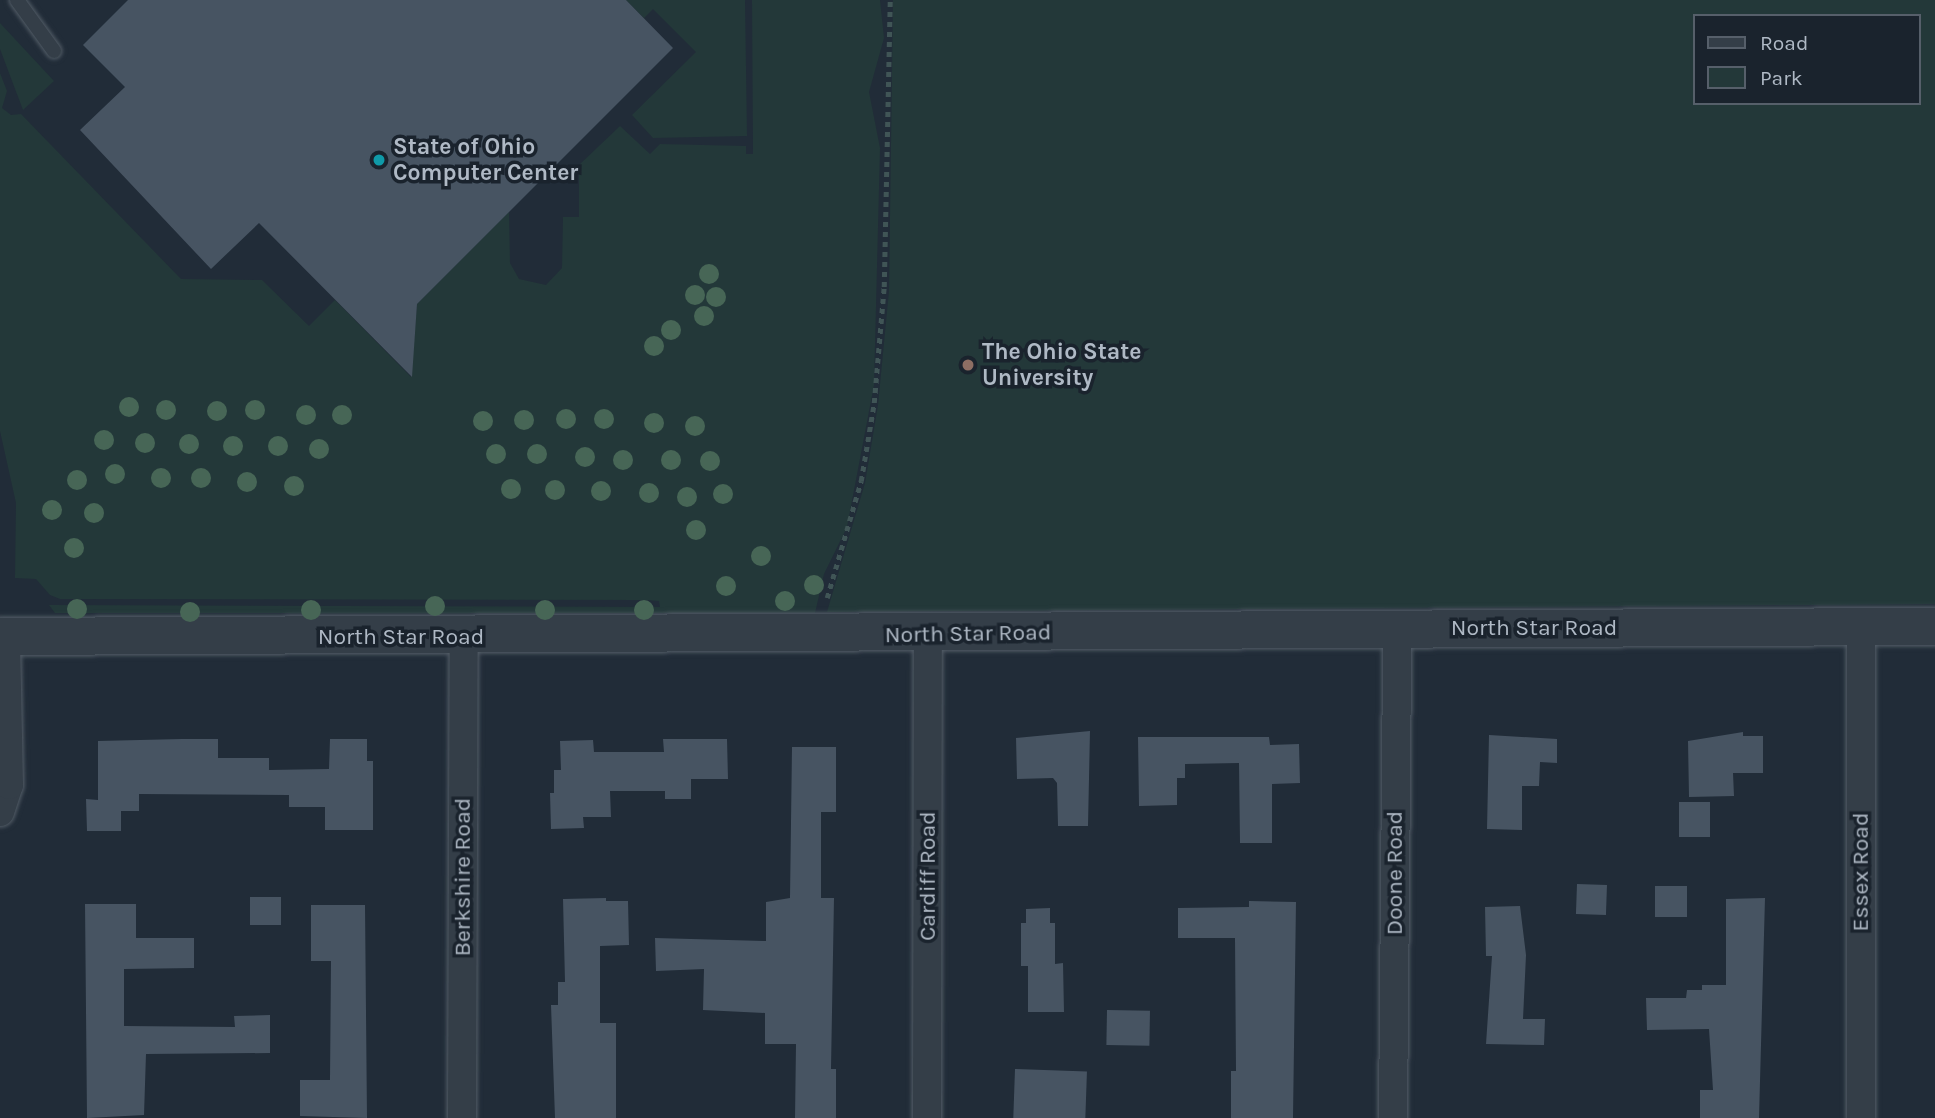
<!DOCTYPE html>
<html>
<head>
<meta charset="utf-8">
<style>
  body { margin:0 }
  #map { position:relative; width:1935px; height:1118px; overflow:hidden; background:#212c38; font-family:Karla,sans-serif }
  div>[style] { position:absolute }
  .green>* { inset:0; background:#233839 }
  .building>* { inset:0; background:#475462; transform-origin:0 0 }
  .path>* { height:4.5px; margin-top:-2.25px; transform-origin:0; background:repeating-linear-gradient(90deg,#405556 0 5px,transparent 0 10px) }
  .roads { filter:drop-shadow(0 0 2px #525c66) drop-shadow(0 0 2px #525c66) }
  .service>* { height:14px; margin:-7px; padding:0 7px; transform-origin:7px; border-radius:7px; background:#343e48 }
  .minor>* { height:28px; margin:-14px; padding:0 14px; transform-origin:14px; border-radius:14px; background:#343e48 }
  .tertiary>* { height:37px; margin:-18.5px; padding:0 18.5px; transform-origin:18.5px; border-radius:18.5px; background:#343e48 }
  .trees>* { width:20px; height:20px; margin:-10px; border-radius:50%; background:#476656 }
  .dots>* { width:19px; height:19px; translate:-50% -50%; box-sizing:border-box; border:4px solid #1a232d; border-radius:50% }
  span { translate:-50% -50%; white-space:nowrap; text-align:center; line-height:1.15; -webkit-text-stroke:7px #1a232d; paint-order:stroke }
  .poi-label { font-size:23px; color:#afb9c5; font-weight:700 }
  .left { translate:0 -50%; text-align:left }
  .street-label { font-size:23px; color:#afb9c5 }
  .legend { position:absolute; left:1693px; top:14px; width:228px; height:91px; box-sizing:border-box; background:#1a232d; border:2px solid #565f6a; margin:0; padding:9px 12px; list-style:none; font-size:21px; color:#afb9c5 }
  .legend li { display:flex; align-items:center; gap:14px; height:35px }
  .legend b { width:35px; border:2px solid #565f6a }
</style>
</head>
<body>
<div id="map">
  <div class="green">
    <i style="clip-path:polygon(626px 0,745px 0,747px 136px,653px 138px,632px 115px,696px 52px,653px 9px,644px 18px)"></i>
    <i style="clip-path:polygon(752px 0,880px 0,884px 38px,869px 92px,880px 148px,874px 385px,847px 527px,824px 574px,815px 613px,55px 613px,49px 605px,660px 607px,659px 601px,646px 600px,60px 599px,50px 595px,36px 579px,15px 578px,16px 503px,0 431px,0 73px,7px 91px,2px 108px,11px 115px,21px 114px,181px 279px,262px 280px,309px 326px,335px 300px,411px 377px,417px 304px,509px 212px,510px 263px,519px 279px,546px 285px,562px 268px,563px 217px,579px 217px,579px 165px,620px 126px,650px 154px,660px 144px,746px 146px,746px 154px,753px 154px)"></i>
    <i style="clip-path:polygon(evenodd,893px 0,1935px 0,1935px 604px,827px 612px,865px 483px,878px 405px,889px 291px,893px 0,1695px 16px,1919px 16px,1919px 103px,1695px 103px,1695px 16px)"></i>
    <i style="clip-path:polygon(0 23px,54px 81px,23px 110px,0 49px)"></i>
  </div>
  <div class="building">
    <i style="clip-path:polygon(128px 0,626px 0,673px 48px,417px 304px,412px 377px,259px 223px,211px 269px,80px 130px,125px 87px,83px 45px)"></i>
    <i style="clip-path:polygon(1090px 731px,1088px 826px,1058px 826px,1057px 783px,1053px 778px,1017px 779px,1016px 738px)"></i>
    <i style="clip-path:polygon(1743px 732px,1743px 736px,1763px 736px,1763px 773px,1733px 773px,1734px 796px,1689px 797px,1688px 741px)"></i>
    <i style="clip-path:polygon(1489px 735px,1557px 739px,1557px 763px,1540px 762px,1539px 786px,1522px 786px,1522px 830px,1487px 829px)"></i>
    <i style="clip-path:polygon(1138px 737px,1269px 737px,1270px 745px,1299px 744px,1300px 783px,1272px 784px,1272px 843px,1240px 843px,1239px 763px,1185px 764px,1185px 778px,1177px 778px,1177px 805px,1139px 806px)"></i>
    <i style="clip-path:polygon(182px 739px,218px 739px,218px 758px,269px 758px,269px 770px,329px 769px,330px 739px,367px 739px,367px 761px,373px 761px,373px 830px,325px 830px,325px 807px,289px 807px,289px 795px,139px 794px,139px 811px,121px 811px,121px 831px,87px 831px,86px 799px,98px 800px,98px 741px)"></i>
    <i style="clip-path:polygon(663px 739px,727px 739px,728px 779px,691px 779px,691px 799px,665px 799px,665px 791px,610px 791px,611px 817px,583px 817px,584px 828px,551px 829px,550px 793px,554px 793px,554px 770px,561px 770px,560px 741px,593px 740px,594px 752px,664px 752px)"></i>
    <i style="clip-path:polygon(792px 747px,836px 747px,836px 812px,821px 812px,821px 898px,834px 898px,831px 1069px,836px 1069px,836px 1118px,795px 1118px,796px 1044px,765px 1044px,765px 1013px,703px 1010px,704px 969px,656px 971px,655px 938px,766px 941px,766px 902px,790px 898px)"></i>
    <i style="left:1679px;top:802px;width:31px;height:35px"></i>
    <i style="left:1577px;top:884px;width:30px;height:30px;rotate:2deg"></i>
    <i style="left:1655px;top:886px;width:32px;height:31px"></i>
    <i style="left:250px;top:897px;width:31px;height:28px"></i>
    <i style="clip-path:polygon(606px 898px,606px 901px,628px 901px,629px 945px,600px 946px,600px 1023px,616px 1023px,616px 1118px,555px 1118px,551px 1005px,558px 1005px,558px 982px,565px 982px,563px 899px)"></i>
    <i style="clip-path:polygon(1765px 898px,1759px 1118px,1700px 1118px,1700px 1090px,1713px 1090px,1709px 1029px,1647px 1030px,1646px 998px,1686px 998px,1687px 990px,1702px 990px,1702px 985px,1726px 985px,1726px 899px)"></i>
    <i style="clip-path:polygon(1249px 901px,1296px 902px,1293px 1118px,1231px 1118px,1231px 1071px,1236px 1071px,1235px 938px,1178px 938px,1178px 908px,1249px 907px)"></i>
    <i style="clip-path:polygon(85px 904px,136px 904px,136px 938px,194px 938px,194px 968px,124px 969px,124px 1026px,235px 1027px,234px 1016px,270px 1015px,270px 1053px,146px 1054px,144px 1115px,87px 1118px)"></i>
    <i style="clip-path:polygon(311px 905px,365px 905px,367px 1118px,300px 1116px,300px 1080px,330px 1080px,331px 961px,311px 961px)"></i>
    <i style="clip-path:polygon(1520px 906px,1526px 955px,1523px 1019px,1545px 1019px,1544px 1045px,1486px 1044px,1492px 956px,1486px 956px,1485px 907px)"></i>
    <i style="clip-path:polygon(1050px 908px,1050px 923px,1055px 923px,1055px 964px,1063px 963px,1064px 1012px,1028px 1012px,1028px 966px,1021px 966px,1021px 923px,1026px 923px,1026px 909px)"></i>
    <i style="left:1107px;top:1010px;width:43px;height:35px;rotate:1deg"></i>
    <i style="left:1015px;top:1069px;width:72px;height:49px;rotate:2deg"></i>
  </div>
  <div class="path">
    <i style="left:827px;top:598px;width:122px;rotate:-73.8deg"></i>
    <i style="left:861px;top:481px;width:79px;rotate:-80.5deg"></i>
    <i style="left:874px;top:403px;width:116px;rotate:-85.1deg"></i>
    <i style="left:884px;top:287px;width:287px;rotate:-88.8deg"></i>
  </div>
  <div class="roads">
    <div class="service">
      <i style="left:17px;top:0;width:63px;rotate:54deg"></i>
    </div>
    <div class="minor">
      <i style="left:0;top:812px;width:28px;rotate:-72deg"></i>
      <i style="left:9px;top:785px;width:149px;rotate:-91.2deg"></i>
      <i style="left:462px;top:1118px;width:481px;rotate:-89.8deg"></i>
      <i style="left:927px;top:1118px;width:483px;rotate:-89.9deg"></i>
      <i style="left:1393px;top:1118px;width:490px;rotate:-89.5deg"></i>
      <i style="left:1861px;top:1118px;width:491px;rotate:-90deg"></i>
    </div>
    <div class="tertiary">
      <i style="left:0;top:636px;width:1935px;rotate:-0.3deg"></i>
    </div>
  </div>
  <div class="trees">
    <i style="left:709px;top:274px"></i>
    <i style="left:695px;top:295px"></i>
    <i style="left:716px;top:297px"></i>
    <i style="left:704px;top:316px"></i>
    <i style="left:671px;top:330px"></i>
    <i style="left:654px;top:346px"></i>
    <i style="left:129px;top:407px"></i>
    <i style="left:166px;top:410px"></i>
    <i style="left:255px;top:410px"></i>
    <i style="left:217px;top:411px"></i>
    <i style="left:306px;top:415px"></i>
    <i style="left:342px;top:415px"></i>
    <i style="left:566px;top:419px"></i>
    <i style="left:604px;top:419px"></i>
    <i style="left:524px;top:420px"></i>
    <i style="left:483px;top:421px"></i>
    <i style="left:654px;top:423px"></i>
    <i style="left:695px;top:426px"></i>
    <i style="left:104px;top:440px"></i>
    <i style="left:145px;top:443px"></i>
    <i style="left:189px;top:444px"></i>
    <i style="left:233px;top:446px"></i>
    <i style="left:278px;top:446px"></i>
    <i style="left:319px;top:449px"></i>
    <i style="left:496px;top:454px"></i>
    <i style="left:537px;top:454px"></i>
    <i style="left:585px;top:457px"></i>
    <i style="left:623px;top:460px"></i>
    <i style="left:671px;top:460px"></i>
    <i style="left:710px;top:461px"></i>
    <i style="left:115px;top:474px"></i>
    <i style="left:161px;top:478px"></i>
    <i style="left:201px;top:478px"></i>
    <i style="left:77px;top:480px"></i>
    <i style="left:247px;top:482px"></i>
    <i style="left:294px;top:486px"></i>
    <i style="left:511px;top:489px"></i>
    <i style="left:555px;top:490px"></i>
    <i style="left:601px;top:491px"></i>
    <i style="left:649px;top:493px"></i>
    <i style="left:723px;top:494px"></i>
    <i style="left:687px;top:497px"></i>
    <i style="left:52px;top:510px"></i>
    <i style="left:94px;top:513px"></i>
    <i style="left:696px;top:530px"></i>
    <i style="left:74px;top:548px"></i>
    <i style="left:761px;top:556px"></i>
    <i style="left:814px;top:585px"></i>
    <i style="left:726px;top:586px"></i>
    <i style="left:785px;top:601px"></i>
    <i style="left:435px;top:606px"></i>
    <i style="left:77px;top:609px"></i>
    <i style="left:311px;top:610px"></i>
    <i style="left:545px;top:610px"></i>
    <i style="left:644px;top:610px"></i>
    <i style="left:190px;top:612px"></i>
  </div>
  <div class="dots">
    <i style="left:379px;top:160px;background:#0f9aa8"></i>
    <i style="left:968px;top:365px;background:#8d6e63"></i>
  </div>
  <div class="poi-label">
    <span class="left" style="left:393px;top:160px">State of Ohio<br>Computer Center</span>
    <span class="left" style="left:982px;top:365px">The Ohio State<br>University</span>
  </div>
  <div class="street-label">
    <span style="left:1534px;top:628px">North Star Road</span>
    <span style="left:968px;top:634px;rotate:-1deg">North Star Road</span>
    <span style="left:401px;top:637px">North Star Road</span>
    <span style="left:1861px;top:872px;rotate:-90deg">Essex Road</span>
    <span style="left:1395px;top:873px;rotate:-90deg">Doone Road</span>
    <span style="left:928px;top:876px;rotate:-90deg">Cardiff Road</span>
    <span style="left:463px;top:877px;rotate:-90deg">Berkshire Road</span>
  </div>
  <ul class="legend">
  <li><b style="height:9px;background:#343e48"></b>Road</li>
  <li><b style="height:19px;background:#233839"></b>Park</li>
  </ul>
</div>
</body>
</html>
